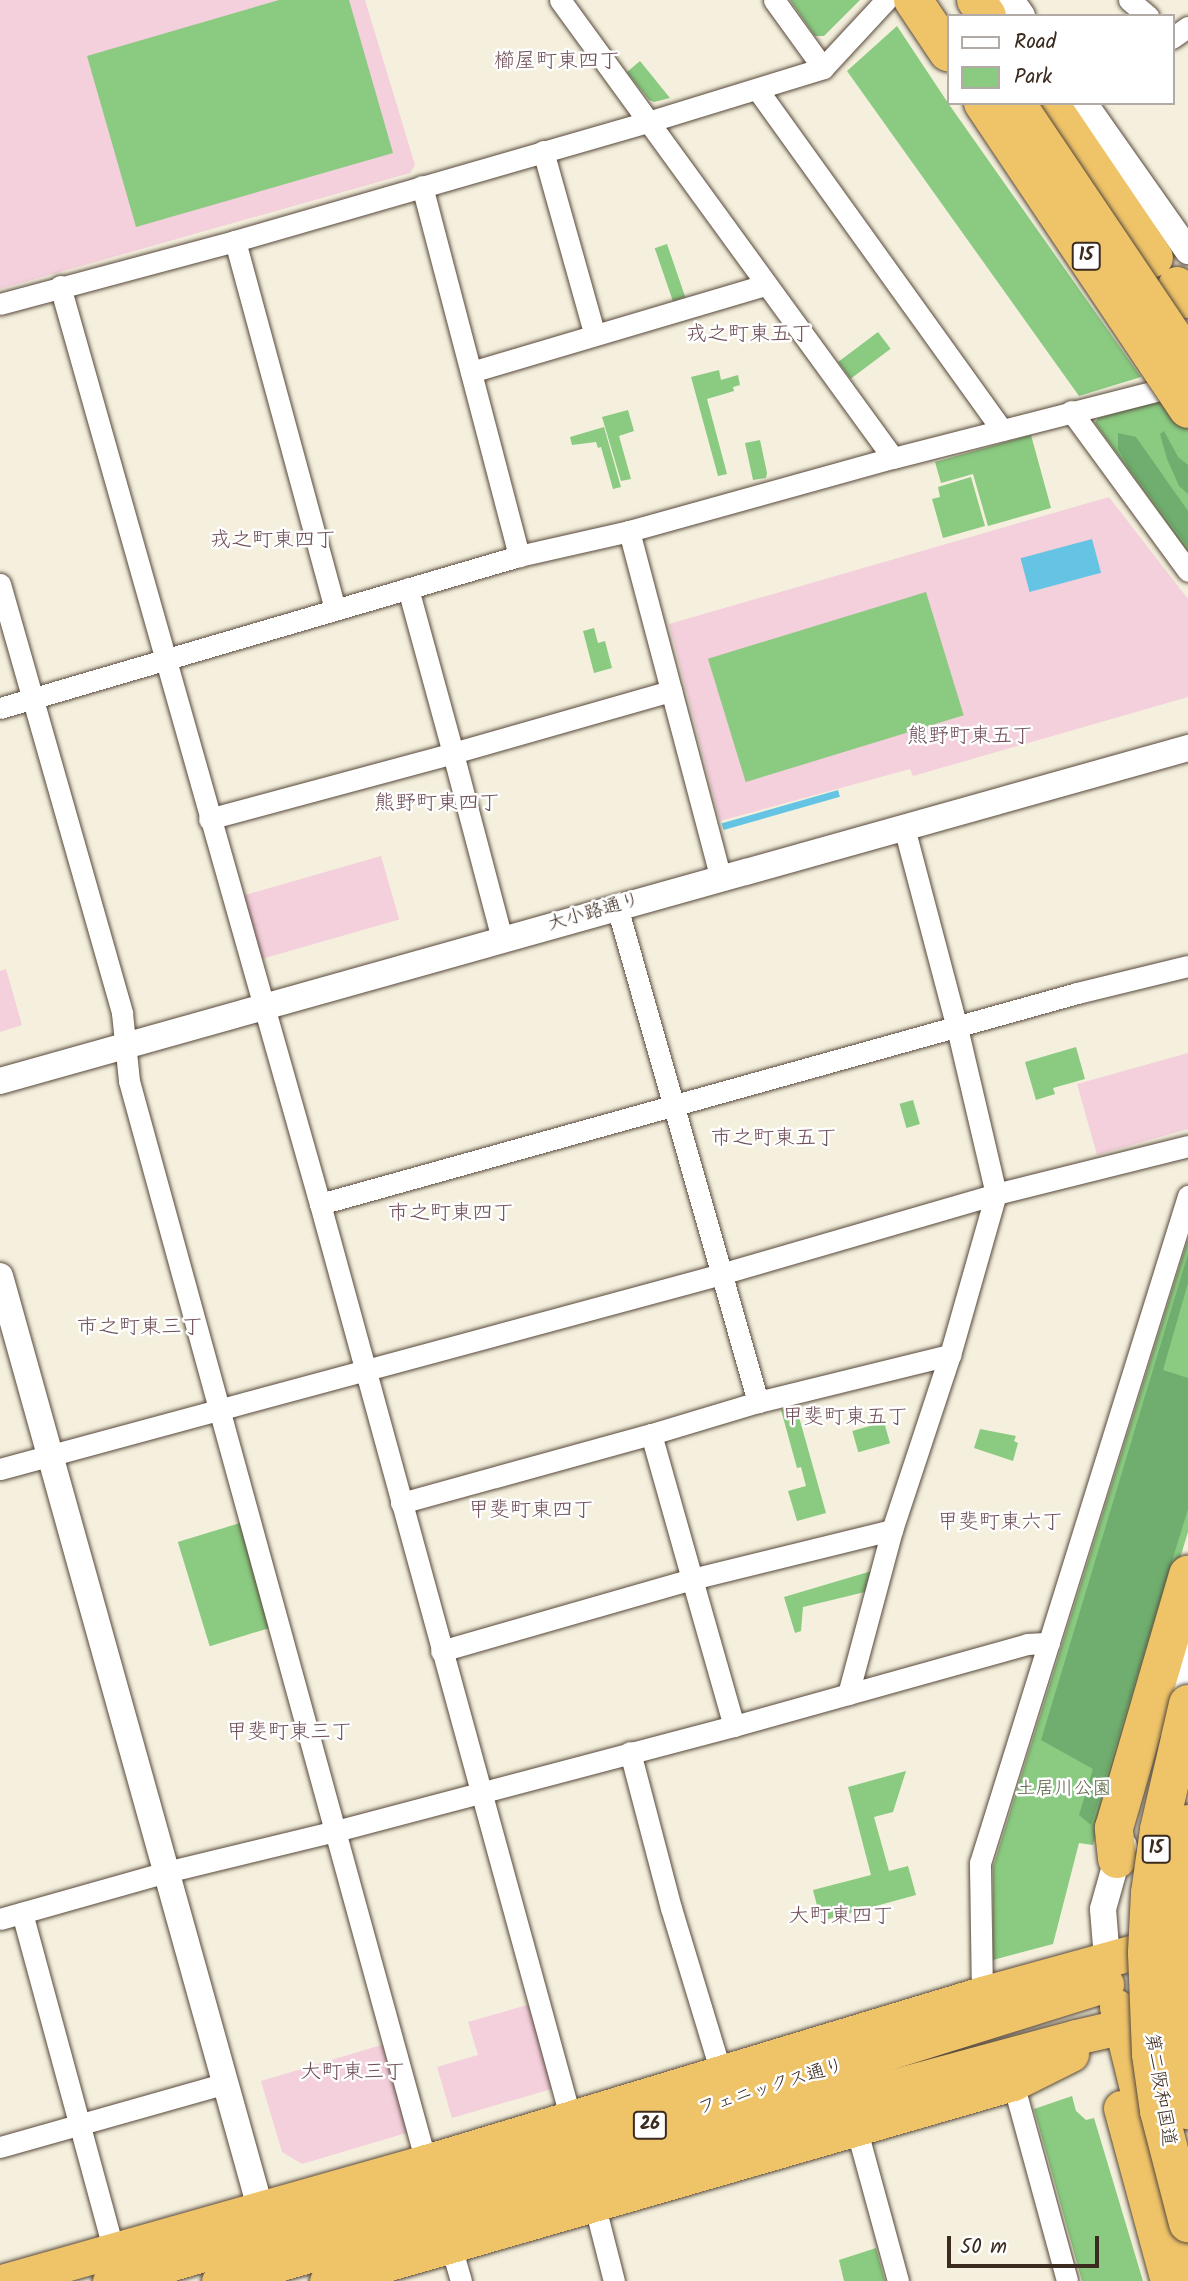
<!DOCTYPE html>
<html>
<head>
<meta charset="utf-8">
<style>
  body { margin:0 }
  #map { position:relative; width:1188px; height:2281px; overflow:hidden; background:#f4f0dd; font-family:Kalam,"Klee One",sans-serif }
  div>[style] { position:absolute }
  .built>* { inset:0; background:#f4cfdc; transform-origin:0 0 }
  .green>* { inset:0; background:#8aca81; transform-origin:0 0 }
  .forest>* { inset:0; background:#6fae6f }
  .water>* { inset:0; background:#65c4e3; transform-origin:0 0 }
  .roads { filter:drop-shadow(0 0 2px #57483b) drop-shadow(0 0 2px #57483b) }
  .minor>* { height:21px; margin:-10.5px; padding:0 10.5px; transform-origin:10.5px; border-radius:10.5px; background:#fff }
  .tertiary>* { height:26px; margin:-13px; padding:0 13px; transform-origin:13px; border-radius:13px; background:#fff }
  .trunk>* { height:35px; margin:-17.5px; padding:0 17.5px; transform-origin:17.5px; border-radius:17.5px; background:#efc469 }
  .motorway>* { height:38px; margin:-19px; padding:0 19px; transform-origin:19px; border-radius:19px; background:#efc469 }
  .bridges { filter:drop-shadow(0 0 2px #57483b) drop-shadow(0 0 2px #57483b) }
  .motorway-bridge>* { height:38px; margin:-19px; padding:0 19px; transform-origin:19px; border-radius:19px; background:#efc469 }
  span { translate:-50% -50%; white-space:nowrap; text-align:center; line-height:1.15; -webkit-text-stroke:5px #fff; paint-order:stroke }
  .shield-label span { padding:2px 5px; background:#fff; border:2px solid; border-radius:5px; -webkit-text-stroke-width:0 }
  .shield-label { font-size:18px; color:#3b2a1e; font-weight:700 }
  .street-label { font-size:19px; color:#3b2a1e }
  .park-label { font-size:19px; color:#576241 }
  .neighbourhood-label { font-size:21px; color:#6e4d56 }
  .legend { position:absolute; left:947px; top:14px; width:228px; height:91px; box-sizing:border-box; background:#fff; border:2px solid #b1aaa5; margin:0; padding:9px 12px; list-style:none; font-size:21px; color:#3b2a1e }
  .legend li { display:flex; align-items:center; gap:14px; height:35px }
  .legend b { width:35px; border:2px solid #b1aaa5 }
  .scale { position:absolute; left:947px; top:2236px; width:152px; height:32px; box-sizing:border-box; border:4px solid #3b2a1e; border-top:0; padding-left:9px; font-size:21px; line-height:24px; white-space:nowrap; color:#3b2a1e; -webkit-text-stroke:5px #fff; paint-order:stroke }
</style>
</head>
<body>
<div id="map">
  <div class="built">
    <i style="clip-path:polygon(0 0,365px 0,415px 165px,410px 173px,0 289px)"></i>
    <i style="clip-path:polygon(1109px 497px,1188px 599px,1188px 697px,913px 776px,910px 769px,720px 821px,669px 624px)"></i>
    <i style="left:381px;top:856px;width:66px;height:146px;rotate:74deg"></i>
    <i style="clip-path:polygon(6px 969px,22px 1025px,0 1032px,0 971px)"></i>
    <i style="clip-path:polygon(1188px 1053px,1188px 1129px,1097px 1155px,1077px 1084px)"></i>
    <i style="clip-path:polygon(531px 2004px,555px 2088px,452px 2118px,437px 2067px,478px 2055px,468px 2022px)"></i>
    <i style="clip-path:polygon(388px 2043px,413px 2131px,302px 2164px,282px 2152px,261px 2081px)"></i>
  </div>
  <div class="green">
    <i style="clip-path:polygon(279px 0,349px 0,393px 153px,136px 227px,87px 56px)"></i>
    <i style="clip-path:polygon(790px 0,860px 0,824px 36px,815px 36px)"></i>
    <i style="clip-path:polygon(897px 26px,948px 103px,1141px 377px,1079px 396px,847px 71px)"></i>
    <i style="clip-path:polygon(640px 61px,670px 98px,654px 102px,649px 100px,627px 72px)"></i>
    <i style="left:667px;top:244px;width:56px;height:13px;rotate:71deg"></i>
    <i style="left:878px;top:332px;width:21px;height:50px;rotate:53deg"></i>
    <i style="clip-path:polygon(719px 370px,721px 380px,738px 375px,740px 385px,733px 387px,734px 391px,707px 399px,727px 474px,718px 476px,691px 377px)"></i>
    <i style="clip-path:polygon(1162px 400px,1188px 407px,1188px 552px,1095px 423px,1098px 418px)"></i>
    <i style="clip-path:polygon(628px 410px,634px 431px,619px 436px,631px 479px,621px 481px,602px 417px)"></i>
    <i style="clip-path:polygon(604px 427px,621px 487px,613px 489px,601px 447px,598px 448px,596px 442px,572px 445px,570px 437px)"></i>
    <i style="clip-path:polygon(1031px 435px,1051px 508px,988px 526px,973px 474px,941px 483px,935px 462px)"></i>
    <i style="clip-path:polygon(760px 440px,767px 473px,766px 478px,753px 480px,745px 443px)"></i>
    <i style="clip-path:polygon(971px 477px,985px 526px,943px 538px,932px 499px,940px 497px,938px 487px)"></i>
    <i style="left:926px;top:592px;width:129px;height:228px;rotate:73deg"></i>
    <i style="clip-path:polygon(594px 628px,598px 643px,605px 641px,612px 668px,594px 673px,583px 631px)"></i>
    <i style="clip-path:polygon(1076px 1047px,1085px 1079px,1053px 1088px,1055px 1094px,1036px 1100px,1025px 1062px)"></i>
    <i style="left:913px;top:1100px;width:25px;height:14px;rotate:74deg"></i>
    <i style="clip-path:polygon(1188px 1239px,1188px 1532px,1093px 1845px,1079px 1843px,1053px 1944px,993px 1960px,993px 1867px)"></i>
    <i style="clip-path:polygon(792px 1406px,795px 1418px,799px 1417px,826px 1513px,797px 1521px,788px 1491px,806px 1486px,801px 1467px,797px 1468px,781px 1410px)"></i>
    <i style="left:884px;top:1422px;width:22px;height:33px;rotate:74deg"></i>
    <i style="clip-path:polygon(980px 1429px,1016px 1436px,1014px 1441px,1018px 1443px,1013px 1461px,974px 1448px)"></i>
    <i style="left:240px;top:1523px;width:109px;height:65px;rotate:73deg"></i>
    <i style="clip-path:polygon(875px 1570px,869px 1591px,803px 1607px,801px 1631px,795px 1633px,784px 1597px)"></i>
    <i style="clip-path:polygon(906px 1771px,893px 1812px,874px 1817px,889px 1871px,908px 1866px,916px 1895px,821px 1921px,813px 1890px,871px 1875px,848px 1787px)"></i>
    <i style="clip-path:polygon(1072px 2096px,1076px 2111px,1086px 2120px,1094px 2118px,1143px 2281px,1082px 2281px,1034px 2109px)"></i>
    <i style="clip-path:polygon(876px 2248px,885px 2281px,844px 2281px,839px 2260px)"></i>
  </div>
  <div class="forest">
    <i style="clip-path:polygon(1164px 431px,1178px 457px,1188px 465px,1188px 494px,1179px 486px,1167px 459px,1160px 434px)"></i>
    <i style="clip-path:polygon(1118px 433px,1136px 437px,1188px 511px,1188px 547px,1128px 466px,1118px 449px)"></i>
    <i style="clip-path:polygon(1188px 1254px,1188px 1283px,1163px 1370px,1188px 1378px,1188px 1509px,1091px 1825px,1079px 1815px,1093px 1769px,1041px 1740px)"></i>
  </div>
  <div class="water">
    <i style="left:1092px;top:539px;width:35px;height:74px;rotate:75deg"></i>
    <i style="left:838px;top:790px;width:7px;height:121px;rotate:74deg"></i>
  </div>
  <div class="roads">
    <div class="minor">
      <i style="left:560px;top:0;width:566px;rotate:53.98deg"></i>
      <i style="left:774px;top:0;width:84px;rotate:54.2deg"></i>
      <i style="left:1129px;top:0;width:25px;rotate:40deg"></i>
      <i style="left:1172px;top:38px;width:19px;rotate:-35deg"></i>
      <i style="left:757px;top:89px;width:420px;rotate:54.3deg"></i>
      <i style="left:543px;top:151px;width:189px;rotate:74.3deg"></i>
      <i style="left:422px;top:186px;width:383px;rotate:75.3deg"></i>
      <i style="left:235px;top:241px;width:382px;rotate:74.8deg"></i>
      <i style="left:60px;top:286px;width:954px;rotate:74.19deg"></i>
      <i style="left:320px;top:1204px;width:957px;rotate:74.67deg"></i>
      <i style="left:0;top:304px;width:243px;rotate:-15deg"></i>
      <i style="left:235px;top:241px;width:430px;rotate:-16.1deg"></i>
      <i style="left:648px;top:122px;width:183px;rotate:-17.1deg"></i>
      <i style="left:823px;top:68px;width:93px;rotate:-47.2deg"></i>
      <i style="left:471px;top:372px;width:306px;rotate:-16.5deg"></i>
      <i style="left:1071px;top:411px;width:198px;rotate:53.8deg"></i>
      <i style="left:629px;top:531px;width:359px;rotate:75.2deg"></i>
      <i style="left:0;top:584px;width:446px;rotate:74.1deg"></i>
      <i style="left:122px;top:1013px;width:68px;rotate:84.1deg"></i>
      <i style="left:129px;top:1081px;width:1132px;rotate:74.64deg"></i>
      <i style="left:0;top:708px;width:541px;rotate:-16.32deg"></i>
      <i style="left:519px;top:556px;width:113px;rotate:-12.8deg"></i>
      <i style="left:629px;top:531px;width:274px;rotate:-15.5deg"></i>
      <i style="left:893px;top:458px;width:295px;rotate:-14.3deg"></i>
      <i style="left:209px;top:819px;width:253px;rotate:-15.1deg"></i>
      <i style="left:453px;top:753px;width:171px;rotate:-105.3deg"></i>
      <i style="left:617px;top:907px;width:515px;rotate:74.1deg"></i>
      <i style="left:758px;top:1402px;width:198px;rotate:-13.8deg"></i>
      <i style="left:502px;top:939px;width:192px;rotate:-104.8deg"></i>
      <i style="left:453px;top:753px;width:227px;rotate:-15.9deg"></i>
      <i style="left:320px;top:1204px;width:786px;rotate:-15.57deg"></i>
      <i style="left:1077px;top:993px;width:114px;rotate:-13.7deg"></i>
      <i style="left:758px;top:1402px;width:112px;rotate:163.3deg"></i>
      <i style="left:651px;top:1434px;width:151px;rotate:74.2deg"></i>
      <i style="left:692px;top:1579px;width:206px;rotate:-13.8deg"></i>
      <i style="left:892px;top:1530px;width:170px;rotate:105deg"></i>
      <i style="left:0;top:1469px;width:747px;rotate:-15.13deg"></i>
      <i style="left:721px;top:1274px;width:286px;rotate:-16.2deg"></i>
      <i style="left:996px;top:1194px;width:198px;rotate:-14deg"></i>
      <i style="left:401px;top:1503px;width:259px;rotate:-15.4deg"></i>
      <i style="left:892px;top:1530px;width:184px;rotate:-71.7deg"></i>
      <i style="left:950px;top:1355px;width:167px;rotate:-74.1deg"></i>
      <i style="left:996px;top:1194px;width:171px;rotate:-103.2deg"></i>
      <i style="left:957px;top:1028px;width:208px;rotate:-104.8deg"></i>
      <i style="left:441px;top:1651px;width:261px;rotate:-16deg"></i>
      <i style="left:692px;top:1579px;width:153px;rotate:74.1deg"></i>
      <i style="left:630px;top:1752px;width:161px;rotate:75.3deg"></i>
      <i style="left:671px;top:1908px;width:172px;rotate:73.1deg"></i>
      <i style="left:22px;top:1913px;width:358px;rotate:74.8deg"></i>
      <i style="left:0;top:1919px;width:173px;rotate:-15.8deg"></i>
      <i style="left:166px;top:1872px;width:175px;rotate:-13.6deg"></i>
      <i style="left:336px;top:1831px;width:412px;rotate:-14.8deg"></i>
      <i style="left:734px;top:1726px;width:304px;rotate:-15.6deg"></i>
      <i style="left:1027px;top:1644px;width:22px;rotate:-3deg"></i>
      <i style="left:982px;top:1994px;width:131px;rotate:-90.9deg"></i>
      <i style="left:980px;top:1863px;width:699px;rotate:-72.68deg"></i>
      <i style="left:1013px;top:2083px;width:205px;rotate:74.7deg"></i>
      <i style="left:854px;top:2120px;width:167px;rotate:74.7deg"></i>
      <i style="left:0;top:2147px;width:232px;rotate:-15.8deg"></i>
      <i style="left:592px;top:2195px;width:89px;rotate:75.7deg"></i>
      <i style="left:448px;top:2236px;width:47px;rotate:73.9deg"></i>
    </div>
    <div class="tertiary">
      <i style="left:1011px;top:0;width:19px;rotate:55deg"></i>
      <i style="left:1084px;top:103px;width:181px;rotate:54.9deg"></i>
      <i style="left:0;top:1081px;width:1234px;rotate:-15.66deg"></i>
      <i style="left:0;top:1276px;width:985px;rotate:74.4deg"></i>
      <i style="left:1165px;top:1724px;width:74px;rotate:-71.8deg"></i>
      <i style="left:1107px;top:1959px;width:50px;rotate:-94.6deg"></i>
      <i style="left:1103px;top:1909px;width:52px;rotate:-74.4deg"></i>
      <i style="left:1117px;top:1859px;width:15px;rotate:-62deg"></i>
    </div>
    <div class="trunk">
      <i style="left:1117px;top:2007px;width:130px;rotate:76.2deg"></i>
      <i style="left:1121px;top:2108px;width:179px;rotate:74.8deg"></i>
      <i style="left:5px;top:2281px;width:437px;rotate:-15.8deg"></i>
      <i style="left:426px;top:2162px;width:581px;rotate:-16.81deg"></i>
      <i style="left:982px;top:1994px;width:200px;rotate:-15.4deg"></i>
      <i style="left:110px;top:2281px;width:647px;rotate:-16.16deg"></i>
      <i style="left:731px;top:2101px;width:393px;rotate:-17.3deg"></i>
      <i style="left:219px;top:2281px;width:655px;rotate:-16.14deg"></i>
      <i style="left:848px;top:2099px;width:236px;rotate:-15.2deg"></i>
      <i style="left:1076px;top:2037px;width:103px;rotate:-13deg"></i>
      <i style="left:327px;top:2281px;width:714px;rotate:-16.1deg"></i>
      <i style="left:1013px;top:2083px;width:65px;rotate:-26.6deg"></i>
    </div>
    <div class="motorway">
      <i style="left:913px;top:0;width:63px;rotate:56.1deg"></i>
      <i style="left:976px;top:0;width:19px;rotate:55deg"></i>
      <i style="left:1049px;top:103px;width:187px;rotate:55.9deg"></i>
      <i style="left:1177px;top:286px;width:17px;rotate:50deg"></i>
      <i style="left:1117px;top:1859px;width:31px;rotate:-96deg"></i>
      <i style="left:1114px;top:1828px;width:264px;rotate:-73.7deg"></i>
      <i style="left:1174px;top:2233px;width:49px;rotate:77.1deg"></i>
    </div>
  </div>
  <div class="bridges">
    <div class="motorway-bridge">
      <i style="left:983px;top:103px;width:368px;rotate:56.2deg"></i>
      <i style="left:1016px;top:103px;width:308px;rotate:56.1deg"></i>
      <i style="left:1188px;top:1704px;width:129px;rotate:103deg"></i>
      <i style="left:1159px;top:1830px;width:64px;rotate:98.1deg"></i>
      <i style="left:1150px;top:1893px;width:60px;rotate:92.9deg"></i>
      <i style="left:1147px;top:1953px;width:101px;rotate:87.7deg"></i>
      <i style="left:1151px;top:2054px;width:58px;rotate:82deg"></i>
      <i style="left:1159px;top:2111px;width:116px;rotate:75.5deg"></i>
      <i style="left:1188px;top:1824px;width:67px;rotate:98.6deg"></i>
      <i style="left:1178px;top:1890px;width:105px;rotate:91.6deg"></i>
      <i style="left:1175px;top:1995px;width:116px;rotate:83.6deg"></i>
    </div>
  </div>
  <div class="shield-label">
    <span style="left:1086px;top:256px">15</span>
    <span style="left:1156px;top:1849px">15</span>
    <span style="left:650px;top:2125px">26</span>
  </div>
  <div class="street-label">
    <span style="left:594px;top:913px;rotate:-16deg">大小路通り</span>
    <span style="left:771px;top:2088px;rotate:-17deg">フェニックス通り</span>
    <span style="left:1159px;top:2090px;rotate:81deg">第二阪和国道</span>
  </div>
  <div class="park-label">
    <span style="left:1064px;top:1790px">土居川公園</span>
  </div>
  <div class="neighbourhood-label">
    <span style="left:557px;top:62px">櫛屋町東四丁</span>
    <span style="left:749px;top:335px">戎之町東五丁</span>
    <span style="left:273px;top:541px">戎之町東四丁</span>
    <span style="left:970px;top:737px">熊野町東五丁</span>
    <span style="left:437px;top:804px">熊野町東四丁</span>
    <span style="left:774px;top:1139px">市之町東五丁</span>
    <span style="left:451px;top:1214px">市之町東四丁</span>
    <span style="left:140px;top:1328px">市之町東三丁</span>
    <span style="left:845px;top:1418px">甲斐町東五丁</span>
    <span style="left:531px;top:1511px">甲斐町東四丁</span>
    <span style="left:1000px;top:1523px">甲斐町東六丁</span>
    <span style="left:289px;top:1733px">甲斐町東三丁</span>
    <span style="left:841px;top:1917px">大町東四丁</span>
    <span style="left:353px;top:2073px">大町東三丁</span>
  </div>
  <ul class="legend">
  <li><b style="height:9px;background:#fff"></b>Road</li>
  <li><b style="height:19px;background:#8aca81"></b>Park</li>
  </ul>
  <div class="scale">50 m</div>
</div>
</body>
</html>
